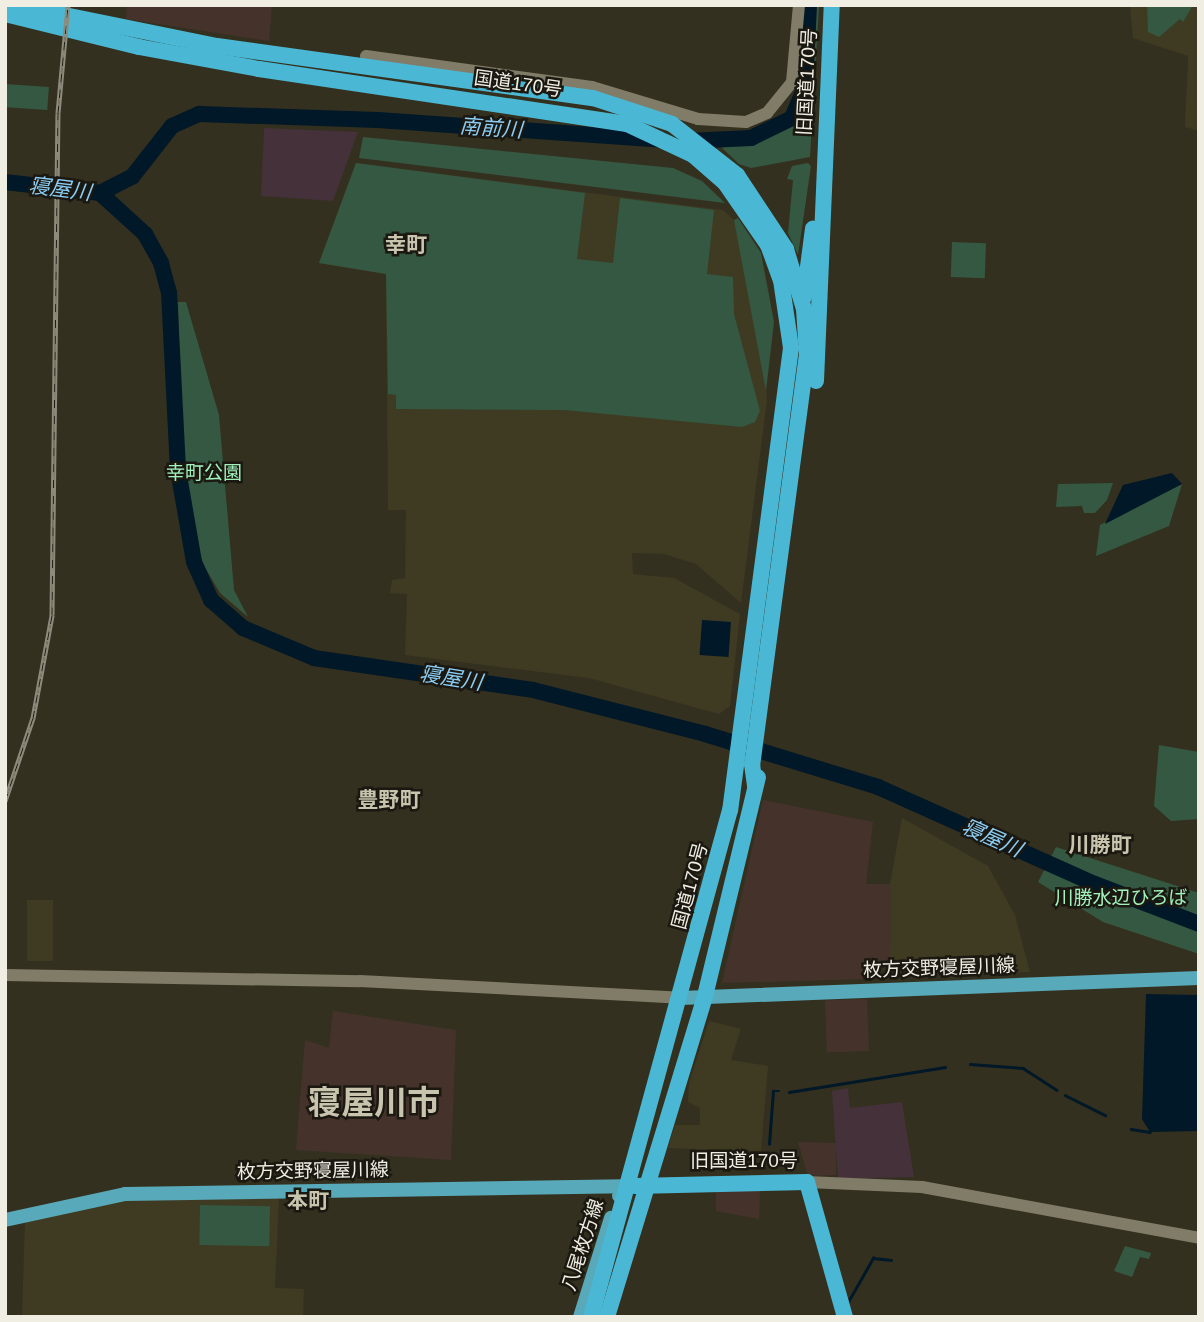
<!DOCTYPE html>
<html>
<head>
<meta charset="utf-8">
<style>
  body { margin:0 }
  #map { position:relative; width:1204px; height:1322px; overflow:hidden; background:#34301f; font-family:Helvetica,"Noto Sans JP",sans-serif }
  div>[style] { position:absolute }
  .commercial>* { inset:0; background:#45332b; transform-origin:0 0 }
  .industrial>* { inset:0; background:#44313a }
  .built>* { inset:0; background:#3f3a22; transform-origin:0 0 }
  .green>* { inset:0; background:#345841; transform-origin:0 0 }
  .water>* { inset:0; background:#001827; transform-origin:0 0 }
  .stream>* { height:2.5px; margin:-1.25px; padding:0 1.25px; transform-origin:1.25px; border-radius:1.25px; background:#001827 }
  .river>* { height:16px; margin:-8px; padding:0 8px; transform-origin:8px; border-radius:8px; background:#001827 }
  .tertiary>* { height:12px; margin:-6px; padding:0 6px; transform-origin:6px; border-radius:6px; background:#807c68 }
  .primary>* { height:14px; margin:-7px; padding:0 7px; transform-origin:7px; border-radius:7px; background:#58a9b9 }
  .trunk>* { height:16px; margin:-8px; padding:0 8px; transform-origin:8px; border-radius:8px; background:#4ab8d4 }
  .rail>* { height:5px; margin-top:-2.5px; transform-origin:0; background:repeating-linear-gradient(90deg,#1a1810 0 8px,#8e8b7d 0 16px); box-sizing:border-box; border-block:2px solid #8e8b7d }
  span { translate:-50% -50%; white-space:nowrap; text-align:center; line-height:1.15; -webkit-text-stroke:5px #1a1810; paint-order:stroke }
  .street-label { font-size:19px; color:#f0eee3 }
  .park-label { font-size:19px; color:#a0f1bc }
  .water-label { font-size:21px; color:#8bcdf5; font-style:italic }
  .neighbourhood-label { font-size:21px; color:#c8c4ae; font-weight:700 }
  .town-label { font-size:33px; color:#c8c4ae; font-weight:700 }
  .frame { position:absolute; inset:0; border:7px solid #f0eee3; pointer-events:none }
</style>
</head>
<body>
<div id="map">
  <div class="commercial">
    <i style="clip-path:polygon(127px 5px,272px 5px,269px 41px,126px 19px)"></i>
    <i style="clip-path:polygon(763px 800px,873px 822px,866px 884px,890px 884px,889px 960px,866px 962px,866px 979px,722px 983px)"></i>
    <i style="left:867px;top:999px;width:52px;height:42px;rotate:88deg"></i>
    <i style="clip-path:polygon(333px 1011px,456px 1030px,451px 1160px,296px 1150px,305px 1040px,329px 1048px)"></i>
    <i style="clip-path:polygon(798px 1142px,836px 1143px,836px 1175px,808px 1176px)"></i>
    <i style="clip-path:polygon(716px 1187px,760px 1187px,759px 1219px,716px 1211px)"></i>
  </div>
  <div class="industrial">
    <i style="clip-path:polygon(264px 128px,358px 132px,333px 201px,261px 196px)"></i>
    <i style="clip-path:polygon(848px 1088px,850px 1108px,902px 1102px,914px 1177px,838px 1179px,832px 1091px)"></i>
  </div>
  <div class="built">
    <i style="clip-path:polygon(1130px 5px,1199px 5px,1199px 131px,1185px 127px,1188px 56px,1133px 38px)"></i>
    <i style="clip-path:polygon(356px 163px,723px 210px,734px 220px,763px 344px,767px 400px,741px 603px,696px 564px,664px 554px,632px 553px,633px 574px,674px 578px,740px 614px,730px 706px,719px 714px,589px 678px,405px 655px,407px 594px,390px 593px,392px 580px,405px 578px,406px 510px,388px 510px,386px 274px,319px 263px)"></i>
    <i style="clip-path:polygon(902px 818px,988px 866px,1015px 915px,1030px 972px,934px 975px,933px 958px,889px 960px,890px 884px)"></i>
    <i style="left:27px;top:900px;width:26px;height:61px"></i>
    <i style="clip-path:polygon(709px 1021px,741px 1029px,731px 1060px,768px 1066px,761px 1151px,668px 1148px,675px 1125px,700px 1125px,700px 1108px,688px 1102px,689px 1083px)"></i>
    <i style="clip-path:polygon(279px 1196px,275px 1288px,304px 1289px,303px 1317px,22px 1317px,25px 1219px,122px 1201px)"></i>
  </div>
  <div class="green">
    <i style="clip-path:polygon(813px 5px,819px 7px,810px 157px,751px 168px,739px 164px,719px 145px,765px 139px,797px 117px,810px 84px)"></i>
    <i style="clip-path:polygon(1147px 5px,1193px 5px,1183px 22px,1180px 19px,1159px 37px,1148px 32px)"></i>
    <i style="left:5px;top:84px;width:44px;height:23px;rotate:4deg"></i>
    <i style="clip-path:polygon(363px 137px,673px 168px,702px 181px,725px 203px,359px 158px)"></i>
    <i style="clip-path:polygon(356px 163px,585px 193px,577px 259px,613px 263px,620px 198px,714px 210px,707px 274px,733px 277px,734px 314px,760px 411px,755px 422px,742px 427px,564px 410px,396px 409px,396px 395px,388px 394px,386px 274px,319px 263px)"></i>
    <i style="clip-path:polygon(808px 163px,811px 166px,798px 255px,788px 233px,793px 180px,787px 179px,792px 166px)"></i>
    <i style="clip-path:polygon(738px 218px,761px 253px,774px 322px,766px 391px,734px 220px)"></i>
    <i style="left:952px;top:242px;width:34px;height:35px;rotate:2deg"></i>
    <i style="clip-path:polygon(178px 302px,186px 302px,219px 415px,234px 590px,248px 617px,220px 593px,201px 561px,182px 472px)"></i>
    <i style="clip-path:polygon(1113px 483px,1107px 500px,1095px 513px,1084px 513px,1082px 506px,1056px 507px,1058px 484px)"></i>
    <i style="clip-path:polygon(1182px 484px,1169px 526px,1096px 556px,1100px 525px)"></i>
    <i style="clip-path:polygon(1159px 745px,1199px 752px,1199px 819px,1171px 821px,1154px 806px)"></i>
    <i style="clip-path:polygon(1056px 847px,1199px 893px,1199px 954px,1103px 922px,1038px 882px)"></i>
    <i style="left:200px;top:1205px;width:70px;height:40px;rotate:1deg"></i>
    <i style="clip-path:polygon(1125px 1246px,1151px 1253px,1149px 1259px,1140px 1257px,1132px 1277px,1114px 1271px)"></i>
  </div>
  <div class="water">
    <i style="clip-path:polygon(1172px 473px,1182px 484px,1105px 524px,1123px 485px)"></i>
    <i style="left:702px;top:620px;width:29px;height:35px;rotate:4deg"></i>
    <i style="clip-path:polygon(1146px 994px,1199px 995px,1199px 1131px,1150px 1132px,1142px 1119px)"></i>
  </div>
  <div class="stream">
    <i style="left:970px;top:1064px;width:53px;rotate:4.3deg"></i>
    <i style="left:1023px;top:1068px;width:40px;rotate:32.9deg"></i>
    <i style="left:789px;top:1092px;width:158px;rotate:-9.1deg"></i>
    <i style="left:1065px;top:1095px;width:45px;rotate:26.6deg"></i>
    <i style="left:1131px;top:1129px;width:19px;rotate:9deg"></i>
    <i style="left:769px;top:1144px;width:53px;rotate:-85.7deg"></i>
    <i style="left:773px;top:1091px;width:6px"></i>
    <i style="left:848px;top:1302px;width:51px;rotate:-60.4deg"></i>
    <i style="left:873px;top:1258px;width:18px;rotate:6deg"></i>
  </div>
  <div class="river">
    <i style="left:688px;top:141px;width:63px;rotate:-2.7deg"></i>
    <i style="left:751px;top:138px;width:46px;rotate:-26deg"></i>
    <i style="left:792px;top:118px;width:34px;rotate:-67deg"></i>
    <i style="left:805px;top:87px;width:82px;rotate:-87.2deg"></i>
    <i style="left:5px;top:182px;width:96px;rotate:6.6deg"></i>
    <i style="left:100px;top:193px;width:61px;rotate:42.3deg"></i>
    <i style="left:145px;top:234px;width:33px;rotate:61deg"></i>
    <i style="left:161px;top:263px;width:30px;rotate:75deg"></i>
    <i style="left:169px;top:292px;width:178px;rotate:87.1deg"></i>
    <i style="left:178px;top:470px;width:93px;rotate:80.1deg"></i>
    <i style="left:194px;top:562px;width:42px;rotate:65.9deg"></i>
    <i style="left:211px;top:600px;width:43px;rotate:41.2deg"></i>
    <i style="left:243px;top:628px;width:77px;rotate:22.9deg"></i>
    <i style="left:314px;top:658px;width:221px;rotate:8.3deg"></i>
    <i style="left:533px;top:690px;width:178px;rotate:14.3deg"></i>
    <i style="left:705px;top:734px;width:181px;rotate:17deg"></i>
    <i style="left:878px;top:787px;width:238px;rotate:24.1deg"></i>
    <i style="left:1095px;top:884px;width:111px;rotate:21deg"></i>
    <i style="left:100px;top:193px;width:36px;rotate:-27deg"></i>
    <i style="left:132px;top:177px;width:65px;rotate:-51.9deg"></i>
    <i style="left:172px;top:126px;width:30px;rotate:-24deg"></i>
    <i style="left:199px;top:114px;width:179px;rotate:1.9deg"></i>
    <i style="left:378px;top:120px;width:285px;rotate:4deg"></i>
  </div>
  <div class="tertiary">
    <i style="left:366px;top:56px;width:228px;rotate:7.8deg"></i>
    <i style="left:592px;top:87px;width:111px;rotate:16.8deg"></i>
    <i style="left:698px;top:119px;width:48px;rotate:3.6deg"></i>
    <i style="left:746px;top:122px;width:23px;rotate:-23deg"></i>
    <i style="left:767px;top:113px;width:40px;rotate:-51deg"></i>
    <i style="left:792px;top:82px;width:77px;rotate:-84.8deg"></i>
    <i style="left:5px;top:975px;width:355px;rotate:1deg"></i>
    <i style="left:360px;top:981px;width:321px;rotate:3deg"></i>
    <i style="left:807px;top:1182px;width:115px;rotate:2.5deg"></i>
    <i style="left:922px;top:1187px;width:282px;rotate:10.4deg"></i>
  </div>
  <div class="primary">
    <i style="left:681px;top:998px;width:518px;rotate:-2.21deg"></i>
    <i style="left:5px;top:1220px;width:123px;rotate:-12.2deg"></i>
    <i style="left:125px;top:1194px;width:499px;rotate:-0.9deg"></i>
    <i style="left:624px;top:1186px;width:11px;rotate:117deg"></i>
    <i style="left:580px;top:1317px;width:104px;rotate:-72.6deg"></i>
  </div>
  <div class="trunk">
    <i style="left:15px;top:5px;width:206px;rotate:11.5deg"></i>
    <i style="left:217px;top:46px;width:380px;rotate:7.9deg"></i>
    <i style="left:593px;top:98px;width:83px;rotate:18.2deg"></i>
    <i style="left:672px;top:124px;width:83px;rotate:38.1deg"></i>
    <i style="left:737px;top:175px;width:89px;rotate:56.5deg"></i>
    <i style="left:786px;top:249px;width:63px;rotate:73.3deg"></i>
    <i style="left:804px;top:309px;width:45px;rotate:86.2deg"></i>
    <i style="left:807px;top:354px;width:414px;rotate:97.6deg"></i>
    <i style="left:752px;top:764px;width:22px;rotate:82deg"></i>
    <i style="left:5px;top:14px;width:138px;rotate:13.8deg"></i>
    <i style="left:139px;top:47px;width:122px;rotate:10.4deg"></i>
    <i style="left:259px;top:69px;width:372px;rotate:8.5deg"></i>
    <i style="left:627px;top:124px;width:73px;rotate:25.2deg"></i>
    <i style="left:693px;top:155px;width:43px;rotate:41.2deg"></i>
    <i style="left:725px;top:183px;width:75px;rotate:55.3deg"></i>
    <i style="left:768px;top:245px;width:37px;rotate:70deg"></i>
    <i style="left:781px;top:280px;width:69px;rotate:81.6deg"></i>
    <i style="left:791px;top:348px;width:466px;rotate:97.5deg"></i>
    <i style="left:730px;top:810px;width:526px;rotate:105.33deg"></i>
    <i style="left:804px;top:297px;width:69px;rotate:-82.5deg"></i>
    <i style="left:816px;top:381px;width:376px;rotate:-87.6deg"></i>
    <i style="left:635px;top:1186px;width:172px;rotate:-1.3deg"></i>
    <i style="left:807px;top:1182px;width:140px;rotate:74.3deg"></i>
    <i style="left:607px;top:1317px;width:336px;rotate:-73deg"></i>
    <i style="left:705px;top:996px;width:225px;rotate:-76.4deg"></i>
  </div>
  <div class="rail">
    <i style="left:5px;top:801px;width:88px;rotate:-71.4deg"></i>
    <i style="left:33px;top:718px;width:105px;rotate:-79.5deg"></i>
    <i style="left:52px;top:615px;width:502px;rotate:-89.32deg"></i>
    <i style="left:58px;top:113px;width:108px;rotate:-84.7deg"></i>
  </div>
  <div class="street-label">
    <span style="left:807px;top:82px;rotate:-87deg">旧国道170号</span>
    <span style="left:518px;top:84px;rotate:8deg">国道170号</span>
    <span style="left:690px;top:886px;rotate:-75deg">国道170号</span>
    <span style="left:939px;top:968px;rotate:-2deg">枚方交野寝屋川線</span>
    <span style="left:744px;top:1161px">旧国道170号</span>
    <span style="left:313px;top:1171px;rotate:-1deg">枚方交野寝屋川線</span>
    <span style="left:583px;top:1245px;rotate:-72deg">八尾枚方線</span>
  </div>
  <div class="park-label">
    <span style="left:204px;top:473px">幸町公園</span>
    <span style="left:1121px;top:898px">川勝水辺ひろば</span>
  </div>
  <div class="water-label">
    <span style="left:491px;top:128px;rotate:4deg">南前川</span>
    <span style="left:60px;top:189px;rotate:7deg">寝屋川</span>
    <span style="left:451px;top:678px;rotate:9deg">寝屋川</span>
    <span style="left:992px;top:838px;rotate:24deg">寝屋川</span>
  </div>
  <div class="neighbourhood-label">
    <span style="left:406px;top:245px">幸町</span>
    <span style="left:389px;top:800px">豊野町</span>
    <span style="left:1100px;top:845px">川勝町</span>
    <span style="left:308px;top:1201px">本町</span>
  </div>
  <div class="town-label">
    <span style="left:374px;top:1103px">寝屋川市</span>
  </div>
  <div class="frame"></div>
</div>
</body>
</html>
